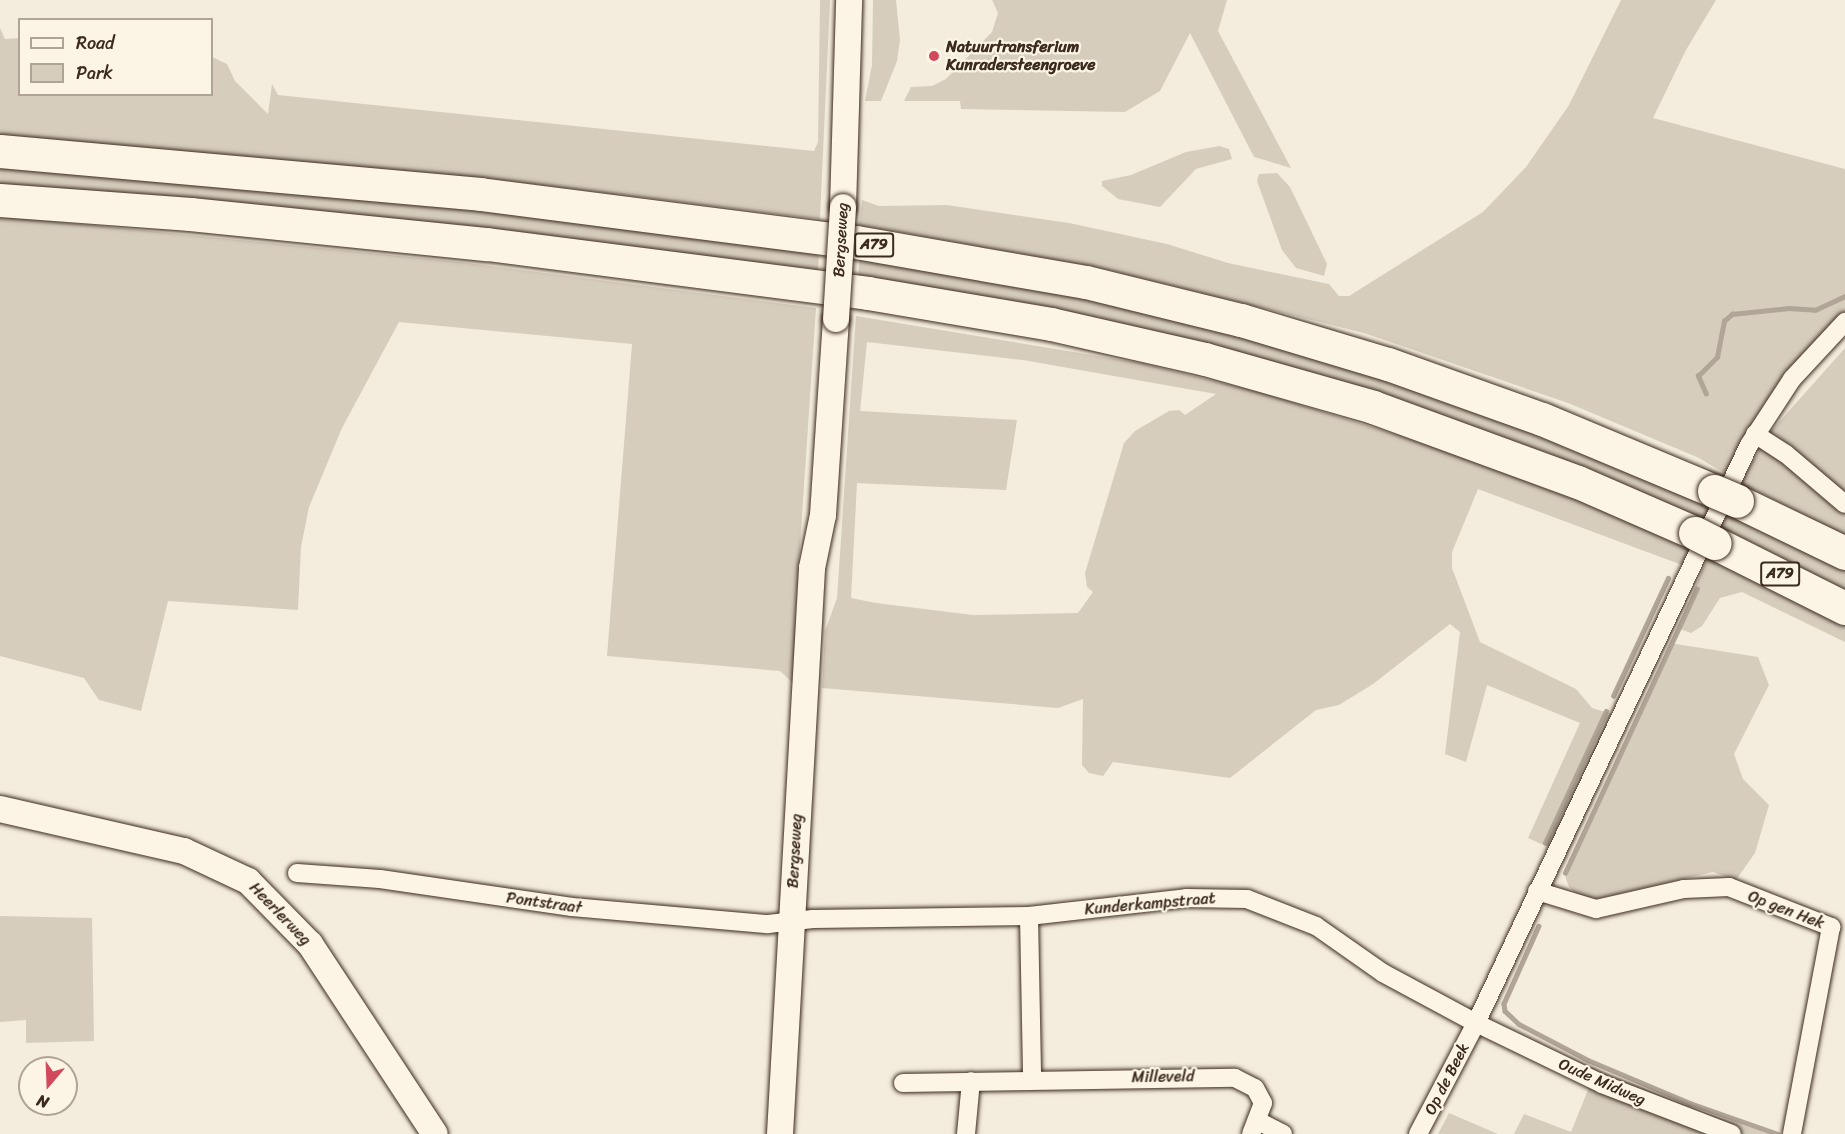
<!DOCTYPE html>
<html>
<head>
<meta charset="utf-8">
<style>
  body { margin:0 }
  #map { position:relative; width:1845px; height:1134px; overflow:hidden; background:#f4eddd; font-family:Sriracha,sans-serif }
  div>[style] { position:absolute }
  .green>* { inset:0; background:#d6cdbd }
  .stream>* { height:4.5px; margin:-2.25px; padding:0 2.25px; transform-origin:2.25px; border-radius:2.25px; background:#b0a596 }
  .roads { filter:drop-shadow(0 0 2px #3b2a1e) drop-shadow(0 0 2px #3b2a1e) }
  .street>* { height:18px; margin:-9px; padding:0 9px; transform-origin:9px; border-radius:9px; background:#fcf5e5 }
  .secondary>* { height:26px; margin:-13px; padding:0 13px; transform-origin:13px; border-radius:13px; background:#fcf5e5 }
  .highway>* { height:33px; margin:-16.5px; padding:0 16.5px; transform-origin:16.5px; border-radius:16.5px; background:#fcf5e5 }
  .bridges { filter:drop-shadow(0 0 2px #3b2a1e) drop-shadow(0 0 2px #3b2a1e) }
  .secondary-bridge>* { height:26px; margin:-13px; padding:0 13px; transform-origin:13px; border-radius:13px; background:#fcf5e5 }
  .highway-bridge>* { height:33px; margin:-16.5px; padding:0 16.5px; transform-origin:16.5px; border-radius:16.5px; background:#fcf5e5 }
  .dots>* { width:16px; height:16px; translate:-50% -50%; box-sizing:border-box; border:3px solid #fcf5e5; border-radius:50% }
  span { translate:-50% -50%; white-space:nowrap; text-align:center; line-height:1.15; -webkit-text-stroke:4.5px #fcf5e5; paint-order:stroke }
  .shield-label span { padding:2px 4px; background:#fcf5e5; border:2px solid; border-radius:4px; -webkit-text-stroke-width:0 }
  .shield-label { font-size:15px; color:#3b2a1e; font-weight:700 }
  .poi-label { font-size:16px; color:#3b2a1e; font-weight:700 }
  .left { translate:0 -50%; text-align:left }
  .street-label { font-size:16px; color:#3b2a1e }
  .legend { position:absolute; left:18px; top:18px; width:195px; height:78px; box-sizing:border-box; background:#fcf5e5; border:2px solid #afa495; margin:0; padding:8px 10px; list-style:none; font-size:18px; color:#3b2a1e }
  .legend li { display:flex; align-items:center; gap:12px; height:30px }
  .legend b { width:30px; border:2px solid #afa495 }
  .north { position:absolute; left:18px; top:1056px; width:60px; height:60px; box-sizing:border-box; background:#fcf5e5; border:2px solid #afa495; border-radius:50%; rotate:199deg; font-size:16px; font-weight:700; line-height:24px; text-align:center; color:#3b2a1e }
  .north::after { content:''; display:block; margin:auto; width:21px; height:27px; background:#d1495b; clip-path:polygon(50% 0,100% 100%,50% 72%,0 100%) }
</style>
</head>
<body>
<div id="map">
  <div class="green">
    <i style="clip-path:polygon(820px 0,830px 0,820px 219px,491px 179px,0 135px,0 28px,5px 39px,19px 38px,20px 94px,212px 94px,212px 57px,227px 64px,235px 81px,268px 114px,272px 84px,278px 95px,814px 151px,818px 142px)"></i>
    <i style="clip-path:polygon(873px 0,896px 0,900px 40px,897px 61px,881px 101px,865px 101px,872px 65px)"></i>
    <i style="clip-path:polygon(992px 0,1227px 0,1218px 31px,1291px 168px,1254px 157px,1190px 33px,1160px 91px,1125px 112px,961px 109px,960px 101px,904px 101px,911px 87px,932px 86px,946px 79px,992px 32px,998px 13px)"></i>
    <i style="clip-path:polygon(1621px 0,1716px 0,1686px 50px,1653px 118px,1845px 169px,1845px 313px,1774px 389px,1726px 474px,1699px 458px,1568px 403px,1364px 333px,1096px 267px,859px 225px,862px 200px,879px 206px,947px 205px,1069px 223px,1167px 244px,1228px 263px,1329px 284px,1339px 296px,1349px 296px,1483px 212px,1526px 167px,1569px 105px)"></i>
    <i style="clip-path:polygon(1219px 146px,1229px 149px,1232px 159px,1196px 169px,1160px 207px,1118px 199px,1102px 186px,1102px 181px,1131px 175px,1186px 152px)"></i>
    <i style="clip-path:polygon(0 165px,403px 201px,819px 251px,818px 272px,0 189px)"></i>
    <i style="clip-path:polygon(1277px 173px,1290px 187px,1327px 264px,1324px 276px,1296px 268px,1282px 250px,1257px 181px,1259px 174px)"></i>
    <i style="clip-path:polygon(0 216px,459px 262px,816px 308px,796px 605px,795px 685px,780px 671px,607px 656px,632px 344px,399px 322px,342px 428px,309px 507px,301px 547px,298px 610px,168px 601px,141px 711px,99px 700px,84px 678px,0 656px)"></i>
    <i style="clip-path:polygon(860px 257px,1135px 305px,1504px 414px,1845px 565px,1845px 596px,1591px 478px,858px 278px)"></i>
    <i style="clip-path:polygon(evenodd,856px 316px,1140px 363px,1259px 392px,1484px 462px,1691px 544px,1682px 565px,1478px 489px,1452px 552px,1452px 568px,1480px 642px,1576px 689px,1592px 708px,1612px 714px,1550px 848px,1528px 838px,1580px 723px,1487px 685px,1466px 762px,1445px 754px,1460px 632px,1450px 624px,1373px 684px,1339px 705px,1316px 710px,1230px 778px,1113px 762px,1103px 776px,1089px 773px,1082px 765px,1083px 699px,1058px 708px,822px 688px,825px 631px,837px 598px,856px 316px,867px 342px,1023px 360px,1216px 394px,1185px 415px,1179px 410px,1169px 411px,1135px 431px,1124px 443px,1085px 573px,1087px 587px,1093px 592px,1078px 613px,973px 615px,876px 603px,851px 598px,857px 483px,1006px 490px,1017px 420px,860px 411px,867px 342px)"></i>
    <i style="clip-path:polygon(1845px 348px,1845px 535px,1740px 483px,1772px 430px)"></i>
    <i style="clip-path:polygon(1710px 553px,1845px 622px,1845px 642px,1742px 592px,1720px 598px,1702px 626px,1691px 633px,1677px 628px)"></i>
    <i style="clip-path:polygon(1670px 643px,1758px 657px,1769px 685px,1734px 754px,1743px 779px,1769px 805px,1755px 853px,1736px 880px,1713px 872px,1596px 899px,1578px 895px,1569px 887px,1565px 876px)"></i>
    <i style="clip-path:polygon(0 916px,92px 918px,94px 1041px,26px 1043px,26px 1020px,0 1022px)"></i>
    <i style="clip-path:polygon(1592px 1067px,1706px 1113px,1773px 1134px,1514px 1134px,1524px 1114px,1571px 1132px,1590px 1085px)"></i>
    <i style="clip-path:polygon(1449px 1113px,1498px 1134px,1438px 1134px)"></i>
  </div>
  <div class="stream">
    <i style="left:1706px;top:394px;width:20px;rotate:-114deg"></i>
    <i style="left:1698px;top:376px;width:27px;rotate:-45deg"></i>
    <i style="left:1717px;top:357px;width:37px;rotate:-79deg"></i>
    <i style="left:1724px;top:321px;width:11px;rotate:-41deg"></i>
    <i style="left:1732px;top:314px;width:57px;rotate:-6deg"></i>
    <i style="left:1789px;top:308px;width:26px;rotate:4deg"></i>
    <i style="left:1815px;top:310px;width:33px;rotate:-25deg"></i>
    <i style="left:1613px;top:696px;width:130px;rotate:-65deg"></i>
    <i style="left:1545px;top:843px;width:145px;rotate:-65.2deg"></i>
    <i style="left:1565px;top:873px;width:313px;rotate:-65.1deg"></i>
    <i style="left:1539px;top:926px;width:85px;rotate:114.2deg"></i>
    <i style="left:1504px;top:1004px;width:7px;rotate:82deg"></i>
    <i style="left:1505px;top:1011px;width:19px;rotate:43deg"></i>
    <i style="left:1519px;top:1024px;width:78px;rotate:27.6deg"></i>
    <i style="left:1588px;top:1060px;width:111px;rotate:22.9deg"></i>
    <i style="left:1690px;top:1103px;width:93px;rotate:19.4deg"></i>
  </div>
  <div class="roads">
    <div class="street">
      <i style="left:1755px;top:434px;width:37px;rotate:33deg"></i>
      <i style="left:1786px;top:454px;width:77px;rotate:40.3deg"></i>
      <i style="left:297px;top:873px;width:83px;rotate:4.1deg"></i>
      <i style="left:380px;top:879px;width:194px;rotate:8.3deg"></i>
      <i style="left:572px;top:907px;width:197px;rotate:5deg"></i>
      <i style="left:768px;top:924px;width:45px;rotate:-6.3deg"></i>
      <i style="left:813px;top:919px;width:216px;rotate:-0.8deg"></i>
      <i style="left:1029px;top:916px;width:158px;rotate:-6.5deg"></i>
      <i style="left:1186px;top:898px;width:61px;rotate:0.9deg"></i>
      <i style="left:1247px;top:899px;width:74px;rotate:21.4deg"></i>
      <i style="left:1316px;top:926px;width:82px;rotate:35deg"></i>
      <i style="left:1383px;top:973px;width:106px;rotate:28.3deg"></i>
      <i style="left:1476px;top:1023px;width:140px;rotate:25.8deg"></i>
      <i style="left:1602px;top:1084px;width:139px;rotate:21deg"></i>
      <i style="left:1537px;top:891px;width:62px;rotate:17deg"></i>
      <i style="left:1596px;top:909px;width:90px;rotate:-12.8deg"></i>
      <i style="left:1684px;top:889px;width:45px;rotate:-2.5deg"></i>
      <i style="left:1729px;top:887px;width:110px;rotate:21.4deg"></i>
      <i style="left:1831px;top:927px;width:211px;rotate:100.7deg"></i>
      <i style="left:1029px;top:916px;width:163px;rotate:88.9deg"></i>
      <i style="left:903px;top:1083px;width:332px;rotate:-0.9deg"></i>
      <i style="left:1235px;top:1078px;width:22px;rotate:27deg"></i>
      <i style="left:1255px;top:1088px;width:17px;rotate:62deg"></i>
      <i style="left:1263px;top:1103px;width:33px;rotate:111deg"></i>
      <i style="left:1258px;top:1121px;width:28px;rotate:27deg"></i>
      <i style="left:966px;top:1134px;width:53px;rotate:-84.6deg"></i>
      <i style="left:1418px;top:1134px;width:125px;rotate:-62.4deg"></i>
      <i style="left:1476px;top:1023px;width:639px;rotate:-64.72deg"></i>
      <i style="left:1749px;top:445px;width:79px;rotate:-56.9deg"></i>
      <i style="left:1792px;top:379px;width:78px;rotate:-47.1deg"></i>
    </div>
    <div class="secondary">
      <i style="left:843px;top:207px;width:207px;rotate:-88.3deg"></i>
      <i style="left:0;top:809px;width:189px;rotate:12.9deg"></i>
      <i style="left:184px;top:851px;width:71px;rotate:25.1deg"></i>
      <i style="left:248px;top:881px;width:88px;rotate:45.5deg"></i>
      <i style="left:310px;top:944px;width:227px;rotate:56.7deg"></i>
      <i style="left:780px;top:1134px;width:567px;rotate:-86.76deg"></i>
      <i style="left:812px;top:568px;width:54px;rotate:-78.3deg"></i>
      <i style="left:823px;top:515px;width:196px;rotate:-86.2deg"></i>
    </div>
    <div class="highway">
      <i style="left:0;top:151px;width:482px;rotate:5.1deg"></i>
      <i style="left:480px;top:194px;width:379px;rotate:7.3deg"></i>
      <i style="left:856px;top:242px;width:233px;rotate:9.9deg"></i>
      <i style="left:1086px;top:282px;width:160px;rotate:13.8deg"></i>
      <i style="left:1241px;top:320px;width:153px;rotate:16.7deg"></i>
      <i style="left:1388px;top:364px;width:164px;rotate:19.7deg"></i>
      <i style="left:1542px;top:419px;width:186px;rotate:22.7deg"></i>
      <i style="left:0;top:200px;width:191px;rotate:4.2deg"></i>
      <i style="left:190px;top:214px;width:299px;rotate:5.8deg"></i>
      <i style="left:487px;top:244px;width:384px;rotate:7.3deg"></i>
      <i style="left:868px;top:293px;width:186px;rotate:9.6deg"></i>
      <i style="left:1051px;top:324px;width:158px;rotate:12.8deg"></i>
      <i style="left:1205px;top:359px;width:175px;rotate:15.9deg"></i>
      <i style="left:1373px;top:407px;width:218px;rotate:20.1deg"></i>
      <i style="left:1578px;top:482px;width:128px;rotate:23.6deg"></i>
      <i style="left:1737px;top:501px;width:120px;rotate:25.7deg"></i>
      <i style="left:1715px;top:543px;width:145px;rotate:26.6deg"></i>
    </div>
  </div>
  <div class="bridges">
    <div class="secondary-bridge">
      <i style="left:836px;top:319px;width:112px;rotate:-86.4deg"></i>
    </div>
    <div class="highway-bridge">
      <i style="left:1714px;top:491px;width:25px;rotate:23deg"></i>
      <i style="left:1695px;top:533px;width:22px;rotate:27deg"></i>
    </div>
  </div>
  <div class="dots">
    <i style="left:934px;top:56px;background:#d1495b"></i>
  </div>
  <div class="shield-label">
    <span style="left:874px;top:245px">A79</span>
    <span style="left:1780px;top:574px">A79</span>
  </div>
  <div class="poi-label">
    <span class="left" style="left:946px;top:56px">Natuurtransferium<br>Kunradersteengroeve</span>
  </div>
  <div class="street-label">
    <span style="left:841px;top:240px;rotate:-87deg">Bergseweg</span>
    <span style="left:795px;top:851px;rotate:-87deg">Bergseweg</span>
    <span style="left:544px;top:903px;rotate:8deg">Pontstraat</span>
    <span style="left:1150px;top:904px;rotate:-5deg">Kunderkampstraat</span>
    <span style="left:1786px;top:910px;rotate:21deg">Op gen Hek</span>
    <span style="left:280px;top:914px;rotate:46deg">Heerlerweg</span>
    <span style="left:1163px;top:1077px;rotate:-1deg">Milleveld</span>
    <span style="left:1447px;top:1079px;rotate:-63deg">Op de Beek</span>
    <span style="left:1602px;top:1082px;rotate:24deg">Oude Midweg</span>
  </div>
  <ul class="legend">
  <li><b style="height:8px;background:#fcf5e5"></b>Road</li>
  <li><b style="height:16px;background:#d6cdbd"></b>Park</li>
  </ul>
  <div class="north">N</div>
</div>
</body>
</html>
